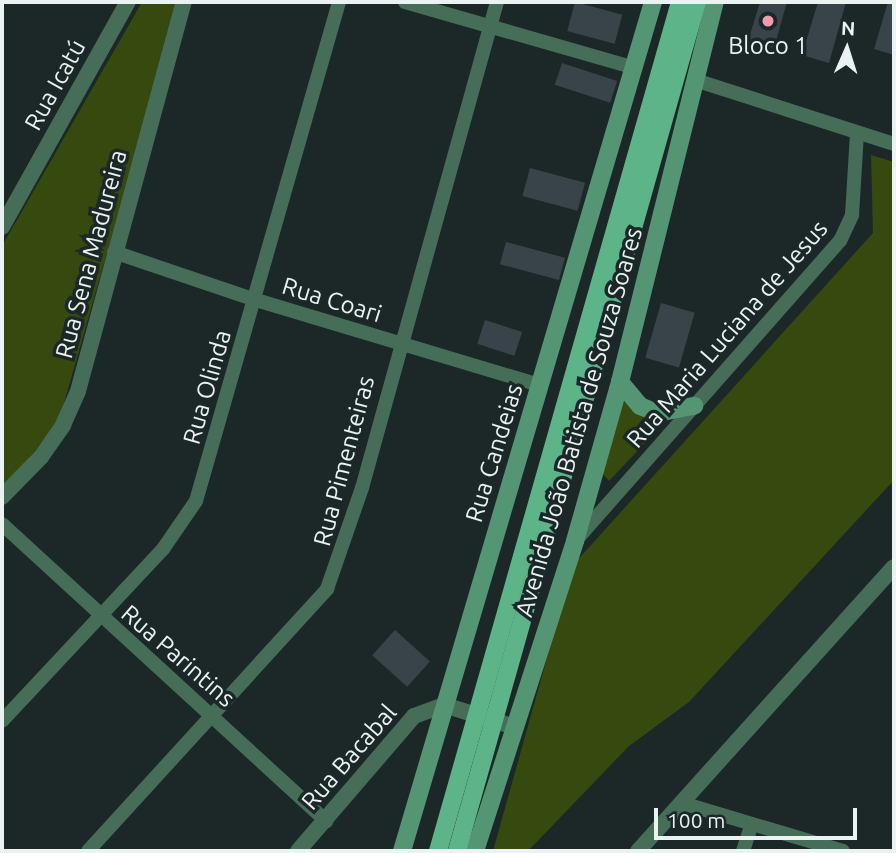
<!DOCTYPE html>
<html>
<head>
<meta charset="utf-8">
<style>
  body { margin:0 }
  #map { position:relative; width:896px; height:853px; overflow:hidden; background:#1c2828; font-family:Ubuntu,sans-serif }
  div>[style] { position:absolute }
  .green>* { inset:0; background:#36490f }
  .building>* { inset:0; background:#39444a; transform-origin:0 0 }
  .minor>* { height:14px; margin:-7px; padding:0 7px; transform-origin:7px; border-radius:7px; background:#466d58 }
  .tertiary>* { height:16px; margin:-8px; padding:0 8px; transform-origin:8px; border-radius:8px; background:#466d58 }
  .secondary>* { height:18px; margin:-9px; padding:0 9px; transform-origin:9px; border-radius:9px; background:#549574 }
  .primary>* { height:18px; margin:-9px; padding:0 9px; transform-origin:9px; border-radius:9px; background:#5eb489 }
  .dots>* { width:19px; height:19px; translate:-50% -50%; box-sizing:border-box; border:4px solid #1c2828; border-radius:50% }
  span { translate:-50% -50%; white-space:nowrap; text-align:center; line-height:1.15; -webkit-text-stroke:7px #1c2828; paint-order:stroke }
  .poi-label { font-size:24px; color:#eaf2f2 }
  .street-label { font-size:24px; color:#eaf2f2 }
  .frame { position:absolute; inset:0; border:4px solid #eaf2f2; pointer-events:none }
  .north { position:absolute; left:812px; top:14px; width:70px; height:70px; -webkit-text-stroke:5px #1c2828; paint-order:stroke; rotate:3deg; font-size:19px; font-weight:700; line-height:28px; text-align:center; color:#eaf2f2 }
  .north::after { content:''; display:block; margin:auto; width:24px; height:32px; background:#eaf2f2; clip-path:polygon(50% 0,100% 100%,50% 72%,0 100%) }
  .scale { position:absolute; left:654px; top:808px; width:203px; height:32px; box-sizing:border-box; border:4px solid #eaf2f2; border-top:0; padding-left:9px; font-size:21px; line-height:24px; white-space:nowrap; color:#eaf2f2; -webkit-text-stroke:5px #1c2828; paint-order:stroke }
</style>
</head>
<body>
<div id="map">
  <div class="green">
    <i style="clip-path:polygon(142px 2px,179px 2px,58px 424px,2px 490px,2px 246px)"></i>
    <i style="clip-path:polygon(871px 155px,894px 162px,894px 480px,689px 702px,629px 746px,528px 851px,493px 851px,573px 565px,873px 233px)"></i>
    <i style="clip-path:polygon(624px 401px,663px 424px,609px 481px,602px 473px)"></i>
  </div>
  <div class="building">
    <i style="left:575px;top:2px;width:49px;height:30px;rotate:15deg"></i>
    <i style="clip-path:polygon(760px 2px,787px 2px,774px 48px,748px 41px)"></i>
    <i style="clip-path:polygon(818px 2px,846px 2px,829px 63px,802px 55px)"></i>
    <i style="clip-path:polygon(888px 2px,894px 2px,894px 55px,874px 49px)"></i>
    <i style="left:562px;top:63px;width:58px;height:23px;rotate:18deg"></i>
    <i style="left:530px;top:168px;width:57px;height:29px;rotate:15deg"></i>
    <i style="left:506px;top:242px;width:61px;height:23px;rotate:15deg"></i>
    <i style="left:661px;top:303px;width:35px;height:57px;rotate:16deg"></i>
    <i style="left:485px;top:320px;width:39px;height:25px;rotate:18deg"></i>
    <i style="left:395px;top:630px;width:47px;height:34px;rotate:42deg"></i>
  </div>
  <div class="minor">
    <i style="left:405px;top:2px;width:239px;rotate:16deg"></i>
    <i style="left:698px;top:81px;width:206px;rotate:17.8deg"></i>
    <i style="left:114px;top:252px;width:150px;rotate:18.7deg"></i>
    <i style="left:256px;top:300px;width:295px;rotate:16.7deg"></i>
    <i style="left:2px;top:524px;width:440px;rotate:42.5deg"></i>
    <i style="left:577px;top:539px;width:397px;rotate:-48.6deg"></i>
    <i style="left:840px;top:241px;width:29px;rotate:-65deg"></i>
    <i style="left:852px;top:215px;width:82px;rotate:-86.5deg"></i>
    <i style="left:2px;top:721px;width:236px;rotate:-46.9deg"></i>
    <i style="left:163px;top:549px;width:58px;rotate:-55.5deg"></i>
    <i style="left:196px;top:501px;width:519px;rotate:-74.01deg"></i>
    <i style="left:682px;top:803px;width:168px;rotate:16.6deg"></i>
    <i style="left:88px;top:851px;width:355px;rotate:-47.6deg"></i>
    <i style="left:327px;top:589px;width:107px;rotate:-70.9deg"></i>
    <i style="left:362px;top:488px;width:504px;rotate:-74.48deg"></i>
    <i style="left:743px;top:851px;width:26px;rotate:-72deg"></i>
  </div>
  <div class="tertiary">
    <i style="left:2px;top:227px;width:258px;rotate:-60.8deg"></i>
    <i style="left:2px;top:497px;width:56px;rotate:-45.7deg"></i>
    <i style="left:41px;top:457px;width:39px;rotate:-55deg"></i>
    <i style="left:63px;top:425px;width:37px;rotate:-66deg"></i>
    <i style="left:78px;top:391px;width:403px;rotate:-74.8deg"></i>
    <i style="left:298px;top:851px;width:178px;rotate:-49.3deg"></i>
    <i style="left:414px;top:716px;width:32px;rotate:-20deg"></i>
    <i style="left:444px;top:705px;width:71px;rotate:17.2deg"></i>
    <i style="left:638px;top:851px;width:382px;rotate:-48deg"></i>
  </div>
  <div class="secondary">
    <i style="left:620px;top:382px;width:31px;rotate:50deg"></i>
    <i style="left:640px;top:406px;width:18px;rotate:22deg"></i>
    <i style="left:657px;top:413px;width:38px;rotate:-11deg"></i>
    <i style="left:402px;top:851px;width:885px;rotate:-73.53deg"></i>
    <i style="left:475px;top:851px;width:326px;rotate:-72.1deg"></i>
    <i style="left:575px;top:541px;width:165px;rotate:-74.2deg"></i>
    <i style="left:620px;top:382px;width:392px;rotate:-76deg"></i>
  </div>
  <div class="primary">
    <i style="left:438px;top:851px;width:883px;rotate:-74.09deg"></i>
    <i style="left:457px;top:851px;width:882px;rotate:-74.22deg"></i>
  </div>
  <div class="dots">
    <i style="left:768px;top:21px;background:#f39aab"></i>
  </div>
  <div class="poi-label">
    <span style="left:768px;top:46px">Bloco 1</span>
  </div>
  <div class="street-label">
    <span style="left:55px;top:85px;rotate:-61deg">Rua Icatú</span>
    <span style="left:91px;top:254px;rotate:-75deg">Rua Sena Madureira</span>
    <span style="left:332px;top:300px;rotate:17deg">Rua Coari</span>
    <span style="left:727px;top:334px;rotate:-49deg">Rua Maria Luciana de Jesus</span>
    <span style="left:207px;top:387px;rotate:-74deg">Rua Olinda</span>
    <span style="left:579px;top:422px;rotate:-74deg">Avenida João Batista de Souza Soares</span>
    <span style="left:494px;top:453px;rotate:-73deg">Rua Candeias</span>
    <span style="left:344px;top:461px;rotate:-75deg">Rua Pimenteiras</span>
    <span style="left:178px;top:656px;rotate:41deg">Rua Parintins</span>
    <span style="left:349px;top:757px;rotate:-49deg">Rua Bacabal</span>
  </div>
  <div class="frame"></div>
  <div class="north">N</div>
  <div class="scale">100 m</div>
</div>
</body>
</html>
